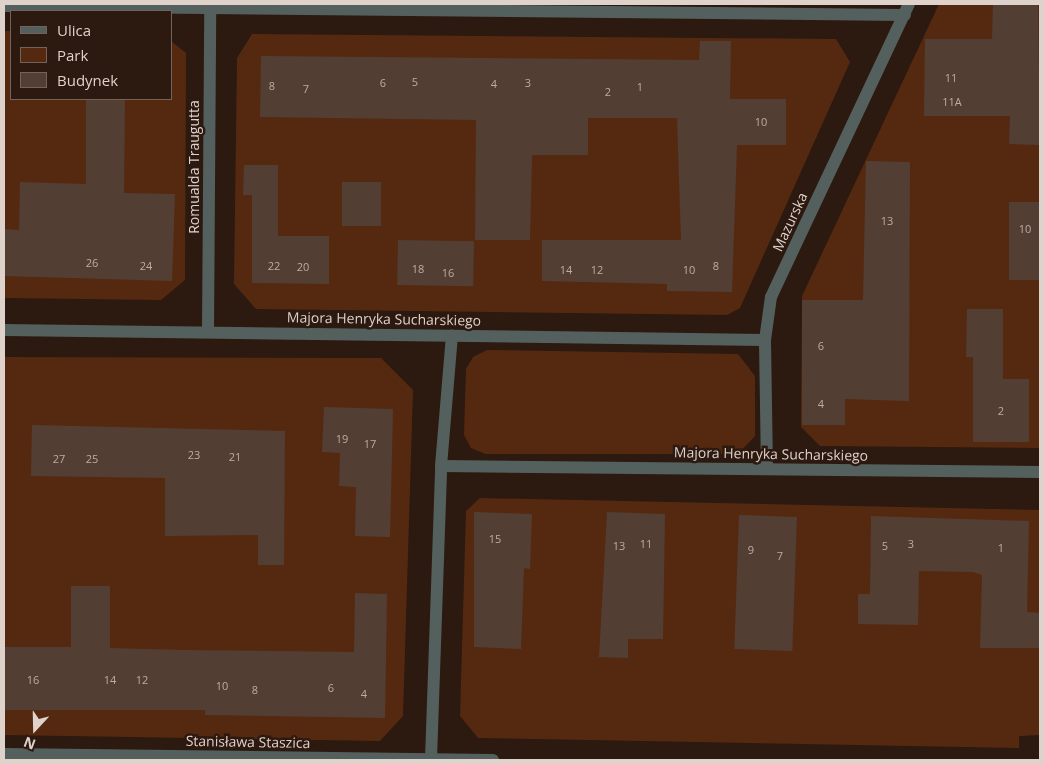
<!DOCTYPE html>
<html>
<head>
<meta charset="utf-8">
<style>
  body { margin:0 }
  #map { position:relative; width:1044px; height:764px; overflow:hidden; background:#2c1910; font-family:"Open Sans",sans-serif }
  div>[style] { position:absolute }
  .green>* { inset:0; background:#552910 }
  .building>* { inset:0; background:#533e34; transform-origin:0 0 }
  .minor>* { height:12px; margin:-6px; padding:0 6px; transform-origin:6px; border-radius:6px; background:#54605d }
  span { translate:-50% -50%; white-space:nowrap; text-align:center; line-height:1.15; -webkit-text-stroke:5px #2c1910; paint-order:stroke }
  .number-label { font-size:11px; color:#bcada5 }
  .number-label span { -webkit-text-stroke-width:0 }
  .street-label { font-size:14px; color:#dfd2cb }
  .frame { position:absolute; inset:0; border:5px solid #dfd2cb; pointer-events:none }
  .legend { position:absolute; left:10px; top:10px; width:162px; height:90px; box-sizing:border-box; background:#2c1910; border:1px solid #74635b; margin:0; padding:6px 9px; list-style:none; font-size:15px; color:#dfd2cb }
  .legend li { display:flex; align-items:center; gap:10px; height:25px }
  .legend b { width:25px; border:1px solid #74635b }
  .north { position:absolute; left:10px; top:704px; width:50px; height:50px; -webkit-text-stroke:4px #2c1910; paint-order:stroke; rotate:201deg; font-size:14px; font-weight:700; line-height:20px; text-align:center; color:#dfd2cb }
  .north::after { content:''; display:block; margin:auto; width:18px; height:22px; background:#dfd2cb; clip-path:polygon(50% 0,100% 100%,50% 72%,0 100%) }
</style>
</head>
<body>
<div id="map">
  <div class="green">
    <i style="clip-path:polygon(939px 4px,1040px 4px,1040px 448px,820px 446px,801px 427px,802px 296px)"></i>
    <i style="clip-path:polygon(4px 31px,11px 31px,11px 99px,171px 99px,171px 41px,186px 53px,185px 280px,161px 300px,4px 298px)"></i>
    <i style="clip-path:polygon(252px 34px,836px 39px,850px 62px,740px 308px,727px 315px,256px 309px,234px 284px,237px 58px)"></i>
    <i style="clip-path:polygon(487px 350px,738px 354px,755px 376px,755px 436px,738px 454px,485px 454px,471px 448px,464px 435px,466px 369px,473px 357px)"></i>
    <i style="clip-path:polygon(4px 357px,381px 358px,413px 390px,403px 716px,380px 741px,4px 735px)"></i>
    <i style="clip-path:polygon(480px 498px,1040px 510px,1040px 735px,1019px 736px,1019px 748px,478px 738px,460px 716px,466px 511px)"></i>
  </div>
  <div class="building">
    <i style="clip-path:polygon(993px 4px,1038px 4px,1040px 145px,1009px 144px,1010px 116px,924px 116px,925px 39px,992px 39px)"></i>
    <i style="clip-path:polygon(700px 41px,731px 41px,730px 99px,786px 99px,786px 145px,737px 145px,732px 292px,667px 291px,667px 284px,542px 281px,542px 240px,681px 240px,677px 118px,588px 118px,588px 155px,532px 155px,530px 240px,475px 240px,476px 120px,260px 117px,261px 56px,699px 60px)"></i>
    <i style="clip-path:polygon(86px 99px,125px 99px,124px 193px,175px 194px,172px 281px,4px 276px,4px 229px,19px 230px,20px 182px,86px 184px)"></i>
    <i style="clip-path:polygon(866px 161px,910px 162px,909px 401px,845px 399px,845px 425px,802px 425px,802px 300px,863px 300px)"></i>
    <i style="clip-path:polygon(244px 165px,278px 165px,278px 236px,329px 236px,329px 284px,252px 283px,252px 195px,243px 195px)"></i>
    <i style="left:342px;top:182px;width:39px;height:44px"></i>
    <i style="left:1009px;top:202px;width:31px;height:78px"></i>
    <i style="left:398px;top:240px;width:76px;height:45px;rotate:1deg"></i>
    <i style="clip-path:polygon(967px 309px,1003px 309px,1003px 379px,1029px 379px,1029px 442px,973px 442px,973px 357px,966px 357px)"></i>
    <i style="clip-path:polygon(324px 407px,393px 409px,390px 537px,355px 536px,356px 487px,339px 486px,340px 453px,322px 452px)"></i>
    <i style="clip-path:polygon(32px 425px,285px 431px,284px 565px,258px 565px,258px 535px,165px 536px,165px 478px,31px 476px)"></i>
    <i style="clip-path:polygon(474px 512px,532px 514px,530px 569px,524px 568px,521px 649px,474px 647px)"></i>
    <i style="clip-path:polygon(607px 512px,665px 514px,663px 639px,628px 639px,628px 658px,599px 657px)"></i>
    <i style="left:739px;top:515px;width:58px;height:134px;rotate:2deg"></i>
    <i style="clip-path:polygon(871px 516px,1029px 521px,1027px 612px,1040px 613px,1040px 648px,980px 648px,982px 575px,973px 572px,919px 571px,918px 625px,858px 624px,858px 594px,870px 594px)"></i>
    <i style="clip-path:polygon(71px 586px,110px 586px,110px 648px,182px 650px,354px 652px,355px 593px,387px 594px,385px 718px,205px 715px,205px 710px,4px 710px,4px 647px,71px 647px)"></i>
  </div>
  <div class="minor">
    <i style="left:4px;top:6px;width:901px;rotate:0.57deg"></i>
    <i style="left:4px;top:330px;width:761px;rotate:0.75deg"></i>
    <i style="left:208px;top:331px;width:327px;rotate:-89.6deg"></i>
    <i style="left:441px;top:466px;width:599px;rotate:0.57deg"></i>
    <i style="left:767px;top:469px;width:129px;rotate:-90.9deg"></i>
    <i style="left:765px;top:340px;width:43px;rotate:-82.1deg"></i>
    <i style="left:771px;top:297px;width:324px;rotate:-64.8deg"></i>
    <i style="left:4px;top:754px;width:489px;rotate:0.7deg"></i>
    <i style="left:431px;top:759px;width:293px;rotate:-88deg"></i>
    <i style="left:441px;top:466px;width:131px;rotate:-85.2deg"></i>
  </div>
  <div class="number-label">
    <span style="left:951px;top:78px">11</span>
    <span style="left:415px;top:82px">5</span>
    <span style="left:383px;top:83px">6</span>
    <span style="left:528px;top:83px">3</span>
    <span style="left:494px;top:84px">4</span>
    <span style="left:272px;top:86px">8</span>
    <span style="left:640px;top:87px">1</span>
    <span style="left:306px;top:89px">7</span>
    <span style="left:608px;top:92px">2</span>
    <span style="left:952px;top:102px">11A</span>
    <span style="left:761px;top:122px">10</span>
    <span style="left:887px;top:221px">13</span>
    <span style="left:1025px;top:229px">10</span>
    <span style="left:92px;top:263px">26</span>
    <span style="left:146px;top:266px">24</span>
    <span style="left:274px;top:266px">22</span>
    <span style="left:716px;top:266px">8</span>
    <span style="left:303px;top:267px">20</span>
    <span style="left:418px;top:269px">18</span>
    <span style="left:566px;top:270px">14</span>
    <span style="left:597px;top:270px">12</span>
    <span style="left:689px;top:270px">10</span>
    <span style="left:448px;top:273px">16</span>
    <span style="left:821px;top:346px">6</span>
    <span style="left:821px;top:404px">4</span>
    <span style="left:1001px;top:411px">2</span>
    <span style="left:342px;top:439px">19</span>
    <span style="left:370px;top:444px">17</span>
    <span style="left:194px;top:455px">23</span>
    <span style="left:235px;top:457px">21</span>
    <span style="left:59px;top:459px">27</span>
    <span style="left:92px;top:459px">25</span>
    <span style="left:495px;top:539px">15</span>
    <span style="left:646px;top:544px">11</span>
    <span style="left:911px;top:544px">3</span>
    <span style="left:619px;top:546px">13</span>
    <span style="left:885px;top:546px">5</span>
    <span style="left:1001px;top:548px">1</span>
    <span style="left:751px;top:550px">9</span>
    <span style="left:780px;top:556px">7</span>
    <span style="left:33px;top:680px">16</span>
    <span style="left:110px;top:680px">14</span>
    <span style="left:142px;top:680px">12</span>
    <span style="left:222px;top:686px">10</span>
    <span style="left:331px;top:688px">6</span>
    <span style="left:255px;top:690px">8</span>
    <span style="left:364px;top:694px">4</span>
  </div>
  <div class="street-label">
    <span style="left:194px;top:167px;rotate:-90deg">Romualda Traugutta</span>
    <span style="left:790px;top:222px;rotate:-65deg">Mazurska</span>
    <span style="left:384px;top:319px;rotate:1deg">Majora Henryka Sucharskiego</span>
    <span style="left:771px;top:454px;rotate:1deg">Majora Henryka Sucharskiego</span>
    <span style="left:248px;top:742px;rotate:1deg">Stanisława Staszica</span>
  </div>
  <div class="frame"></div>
  <ul class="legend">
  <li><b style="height:6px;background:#54605d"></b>Ulica</li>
  <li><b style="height:14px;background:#552910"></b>Park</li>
  <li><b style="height:14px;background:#533e34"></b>Budynek</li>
  </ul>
  <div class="north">N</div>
</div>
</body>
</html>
